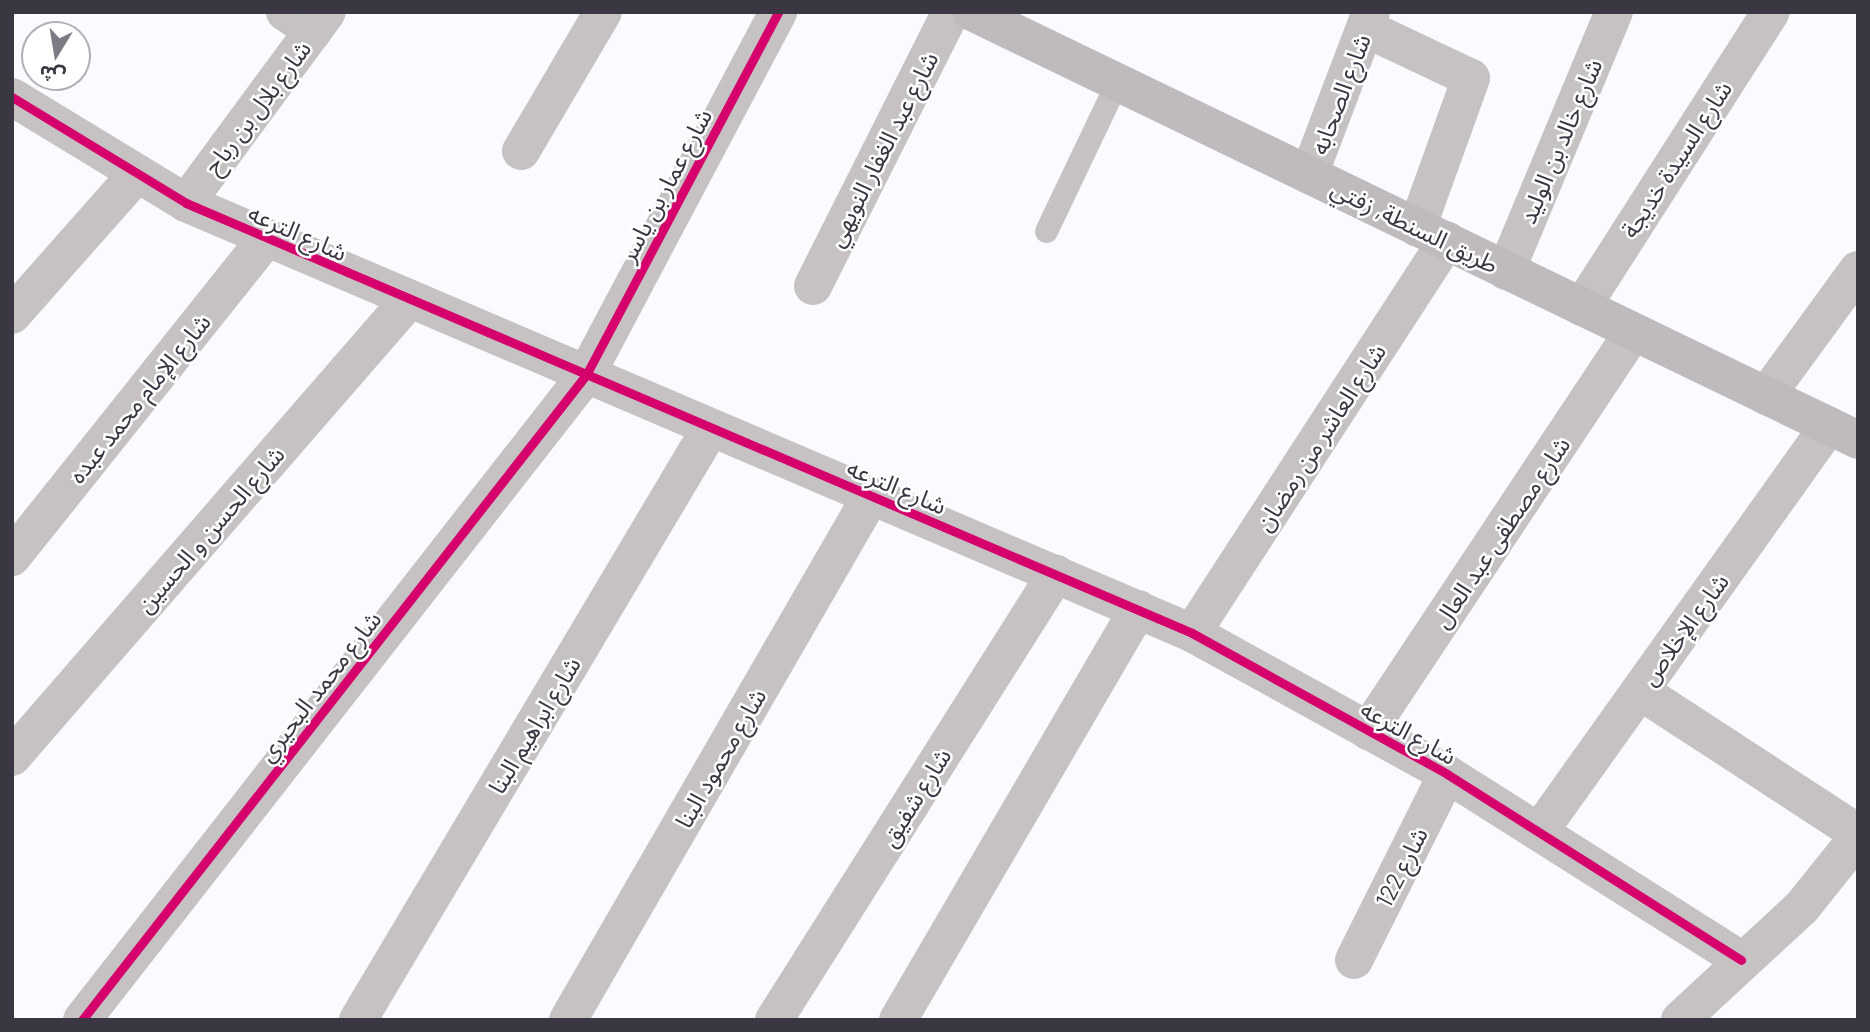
<!DOCTYPE html>
<html>
<head>
<meta charset="utf-8">
<style>
  body { margin:0 }
  #map { position:relative; width:1870px; height:1032px; overflow:hidden; background:#fbfafe; font-family:Barlow,"Noto Sans Arabic",sans-serif }
  div>[style] { position:absolute }
  .service>* { height:23px; margin:-11.5px; padding:0 11.5px; transform-origin:11.5px; border-radius:11.5px; background:#c6c2c3 }
  .minor>* { height:38px; margin:-19px; padding:0 19px; transform-origin:19px; border-radius:19px; background:#c6c2c3 }
  .primary>* { height:38px; margin:-19px; padding:0 19px; transform-origin:19px; border-radius:19px; background:#bfbabd }
  .cycleway>* { height:9px; margin:-4.5px; padding:0 4.5px; transform-origin:4.5px; border-radius:4.5px; background:#d6006c }
  span { translate:-50% -50%; white-space:nowrap; text-align:center; line-height:1.15; -webkit-text-stroke:5px #fff; paint-order:stroke }
  .street-label { font-size:24px; color:#3a3743 }
  .frame { position:absolute; inset:0; border:14px solid #3a3743; pointer-events:none }
  .north { position:absolute; left:21px; top:21px; width:70px; height:70px; box-sizing:border-box; background:#fff; border:2px solid #b0afb4; border-radius:50%; rotate:191deg; font-size:19px; font-weight:700; line-height:28px; text-align:center; color:#3a3743 }
  .north::after { content:''; display:block; margin:auto; width:24px; height:32px; background:#7e7b84; clip-path:polygon(50% 0,100% 100%,50% 72%,0 100%) }
</style>
</head>
<body>
<div id="map">
  <div class="service">
    <i style="left:1046px;top:231px;width:165px;rotate:-64.5deg"></i>
  </div>
  <div class="minor">
    <i style="left:285px;top:12px;width:34px;rotate:34deg"></i>
    <i style="left:1365px;top:28px;width:117px;rotate:25.3deg"></i>
    <i style="left:1471px;top:78px;width:159px;rotate:109.8deg"></i>
    <i style="left:12px;top:97px;width:204px;rotate:31.3deg"></i>
    <i style="left:186px;top:203px;width:1094px;rotate:23.14deg"></i>
    <i style="left:1192px;top:633px;width:291px;rotate:28.9deg"></i>
    <i style="left:1447px;top:774px;width:348px;rotate:32.3deg"></i>
    <i style="left:521px;top:151px;width:161px;rotate:-59.5deg"></i>
    <i style="left:1309px;top:175px;width:174px;rotate:-69.2deg"></i>
    <i style="left:186px;top:203px;width:237px;rotate:-53.6deg"></i>
    <i style="left:1506px;top:271px;width:281px;rotate:-67.4deg"></i>
    <i style="left:813px;top:286px;width:307px;rotate:-63.3deg"></i>
    <i style="left:1582px;top:307px;width:350px;rotate:-57.4deg"></i>
    <i style="left:12px;top:315px;width:186px;rotate:-48.5deg"></i>
    <i style="left:1766px;top:396px;width:156px;rotate:-53.9deg"></i>
    <i style="left:12px;top:557px;width:407px;rotate:-51.4deg"></i>
    <i style="left:1192px;top:633px;width:468px;rotate:-57deg"></i>
    <i style="left:1640px;top:691px;width:260px;rotate:33.1deg"></i>
    <i style="left:1368px;top:731px;width:479px;rotate:-56.4deg"></i>
    <i style="left:12px;top:757px;width:604px;rotate:-49.03deg"></i>
    <i style="left:1539px;top:832px;width:499px;rotate:-54.5deg"></i>
    <i style="left:1354px;top:960px;width:208px;rotate:-63.4deg"></i>
    <i style="left:82px;top:1020px;width:819px;rotate:-52deg"></i>
    <i style="left:586px;top:375px;width:411px;rotate:-62.1deg"></i>
    <i style="left:358px;top:1020px;width:688px;rotate:-59.22deg"></i>
    <i style="left:568px;top:1020px;width:605px;rotate:-59.96deg"></i>
    <i style="left:774px;top:1020px;width:528px;rotate:-57.7deg"></i>
    <i style="left:898px;top:1020px;width:476px;rotate:-59.7deg"></i>
    <i style="left:1680px;top:1020px;width:166px;rotate:-42.8deg"></i>
    <i style="left:1802px;top:907px;width:90px;rotate:-51.3deg"></i>
  </div>
  <div class="primary">
    <i style="left:972px;top:12px;width:984px;rotate:25.78deg"></i>
  </div>
  <div class="cycleway">
    <i style="left:12px;top:97px;width:204px;rotate:31.3deg"></i>
    <i style="left:186px;top:203px;width:1094px;rotate:23.14deg"></i>
    <i style="left:1192px;top:633px;width:291px;rotate:28.9deg"></i>
    <i style="left:1447px;top:774px;width:348px;rotate:32.3deg"></i>
    <i style="left:82px;top:1020px;width:819px;rotate:-52deg"></i>
    <i style="left:586px;top:375px;width:411px;rotate:-62.1deg"></i>
  </div>
  <div class="street-label">
    <span style="left:1340px;top:94px;rotate:-69deg">شارع الصحابه</span>
    <span style="left:257px;top:107px;rotate:-53deg">شارع بلال بن رباح</span>
    <span style="left:1560px;top:141px;rotate:-67deg">شارع خالد بن الوليد</span>
    <span style="left:882px;top:149px;rotate:-63deg">شارع عبد الغفار النويهي</span>
    <span style="left:1676px;top:159px;rotate:-57deg">شارع السيدة خديجة</span>
    <span style="left:665px;top:185px;rotate:-62deg">شارع عمار بن ياسر</span>
    <span style="left:1415px;top:226px;rotate:26deg">طريق السنطة, زفتي</span>
    <span style="left:298px;top:232px;rotate:24deg">شارع الترعه</span>
    <span style="left:139px;top:398px;rotate:-51deg">شارع الإمام محمد عبده</span>
    <span style="left:1320px;top:437px;rotate:-57deg">شارع العاشر من رمضان</span>
    <span style="left:897px;top:486px;rotate:23deg">شارع الترعه</span>
    <span style="left:210px;top:529px;rotate:-49deg">شارع الحسن و الحسين</span>
    <span style="left:1501px;top:532px;rotate:-56deg">شارع مصطفى عبد العال</span>
    <span style="left:1684px;top:629px;rotate:-54deg">شارع الإخلاص</span>
    <span style="left:319px;top:686px;rotate:-52deg">شارع محمد البحيري</span>
    <span style="left:534px;top:725px;rotate:-59deg">شارع ابراهيم البنا</span>
    <span style="left:1409px;top:732px;rotate:29deg">شارع الترعه</span>
    <span style="left:720px;top:758px;rotate:-60deg">شارع محمود البنا</span>
    <span style="left:915px;top:797px;rotate:-58deg">شارع شفيق</span>
    <span style="left:1401px;top:867px;rotate:-63deg">شارع 122</span>
  </div>
  <div class="frame"></div>
  <div class="north">ش</div>
</div>
</body>
</html>
